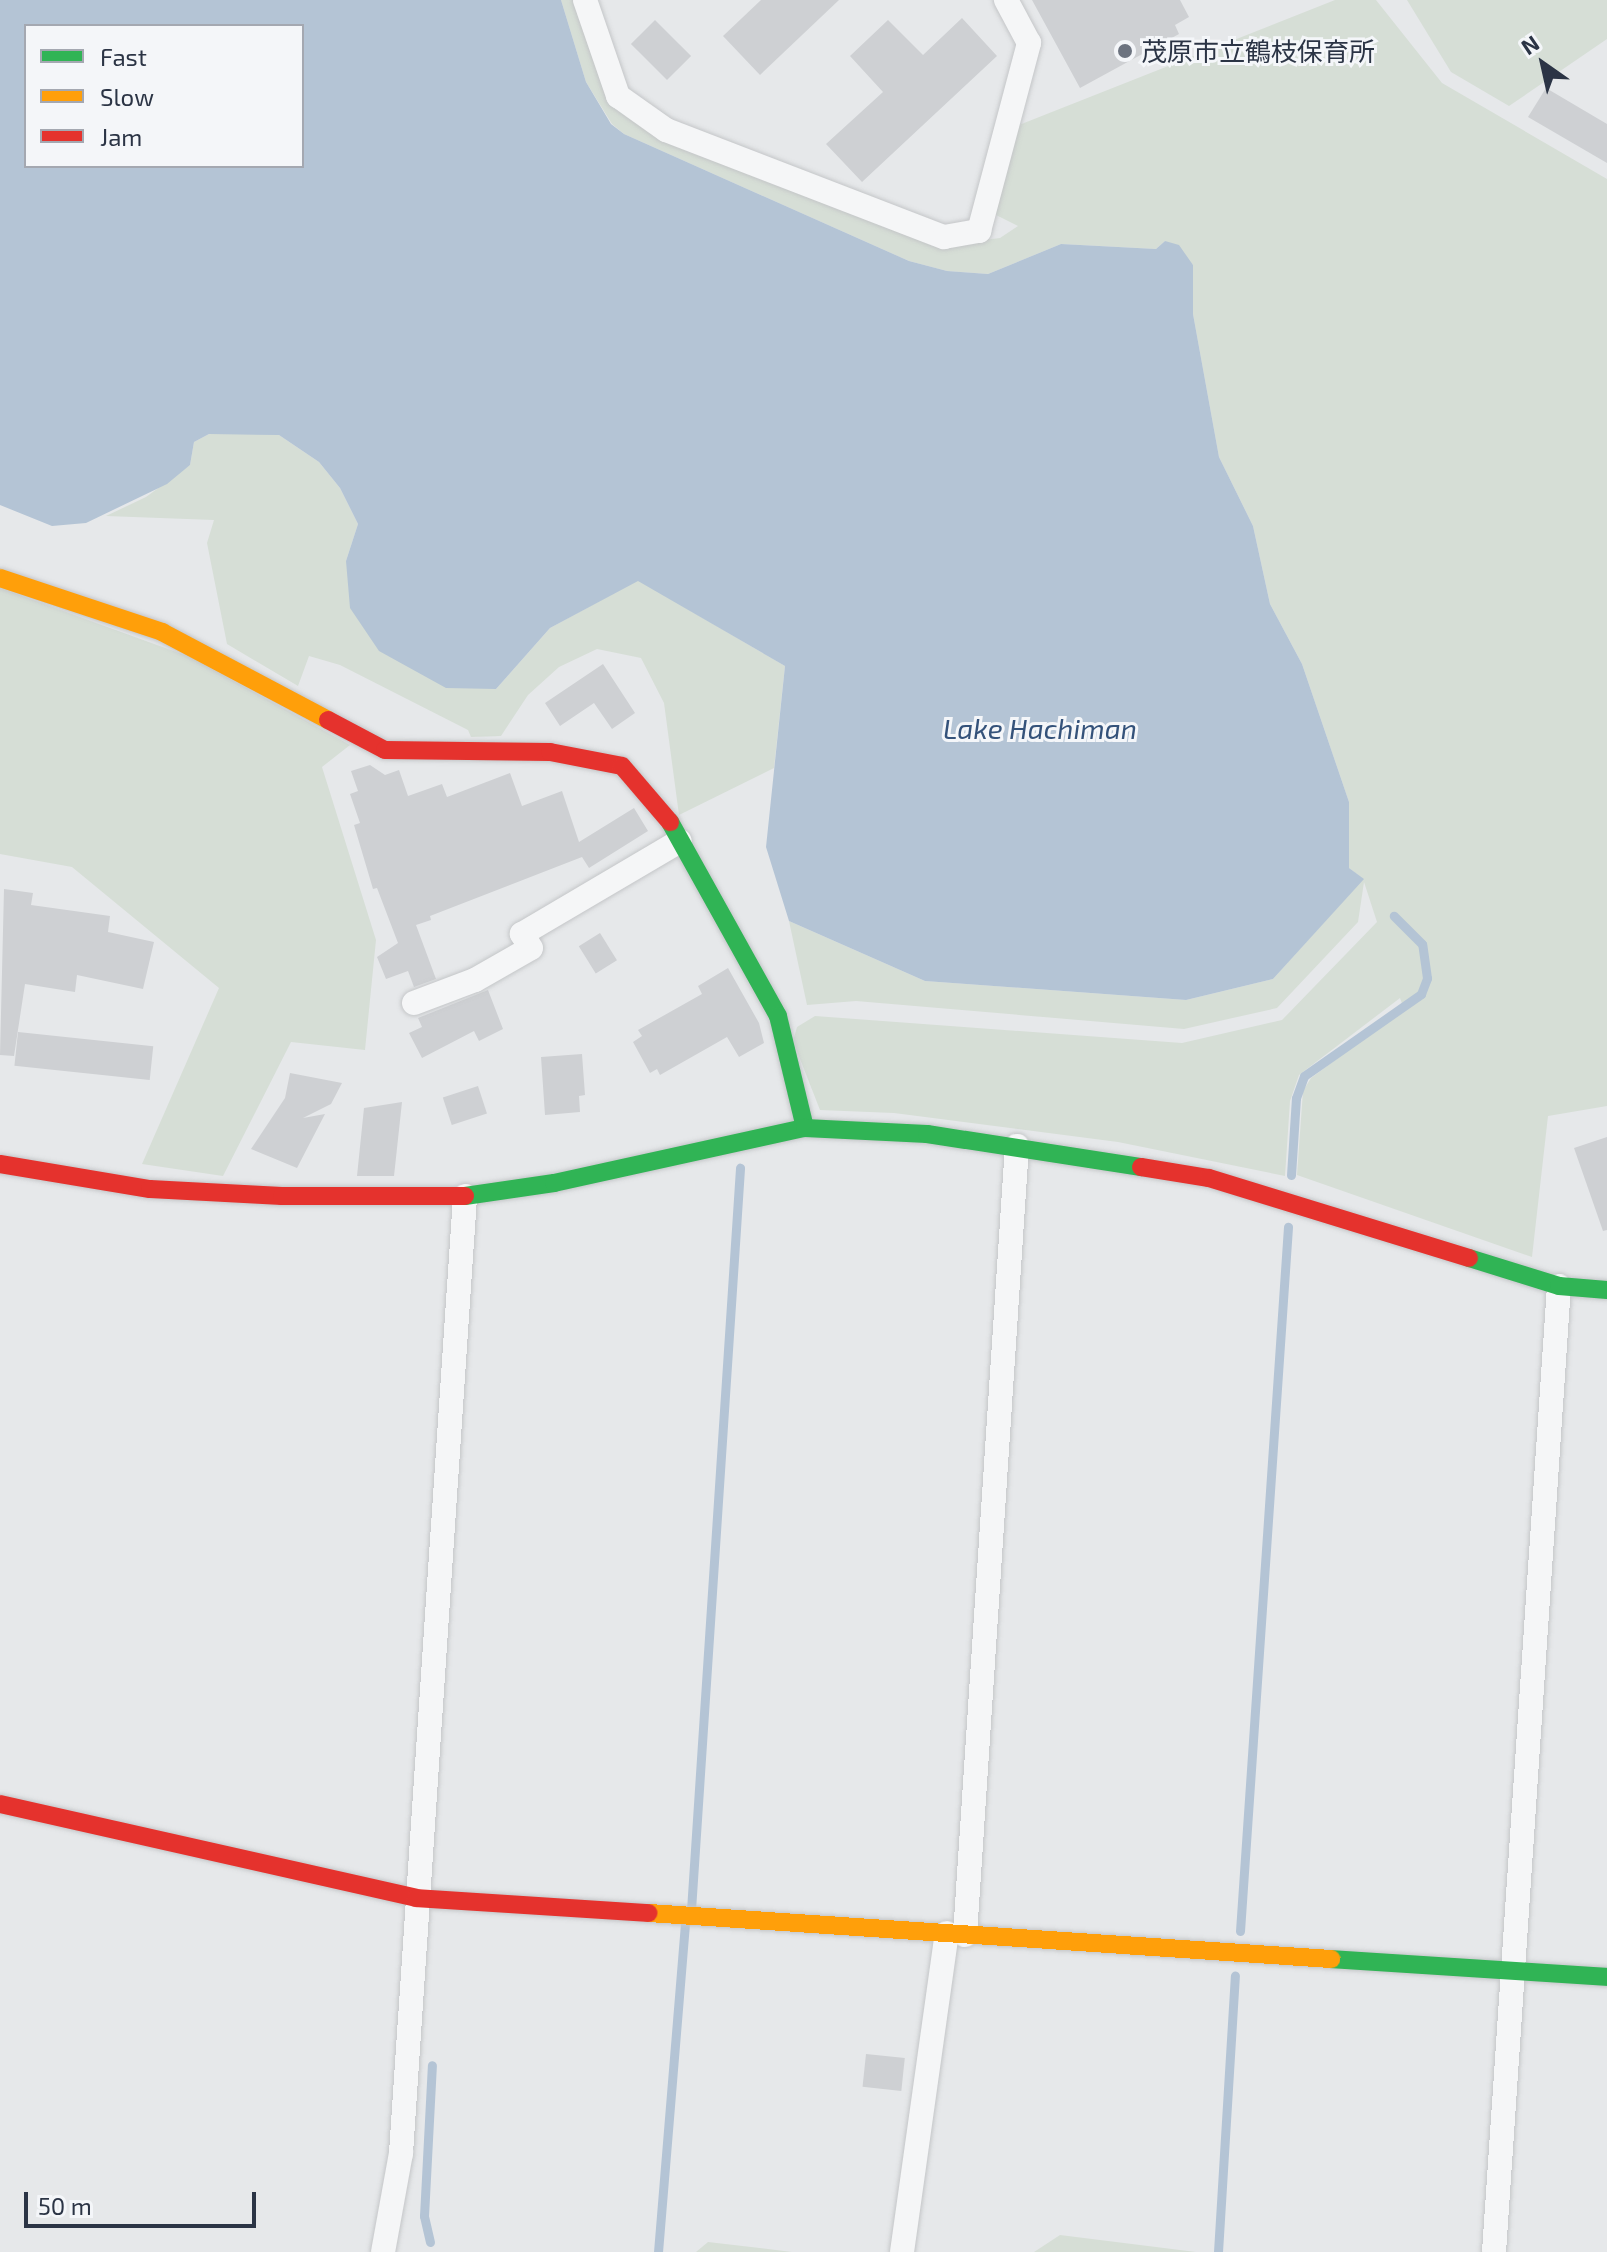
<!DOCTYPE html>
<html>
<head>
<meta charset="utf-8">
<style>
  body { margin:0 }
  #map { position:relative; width:1607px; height:2252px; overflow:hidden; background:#e6e8ea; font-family:"Exo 2","Noto Sans JP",sans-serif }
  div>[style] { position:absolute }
  .green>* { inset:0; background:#d6ded6 }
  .water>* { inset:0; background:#b4c4d5 }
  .stream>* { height:9px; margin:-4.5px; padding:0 4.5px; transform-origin:4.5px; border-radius:4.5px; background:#b4c4d5 }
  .building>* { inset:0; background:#ced0d3; transform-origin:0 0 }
  .roads { filter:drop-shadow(0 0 2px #c4c6c8) drop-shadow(0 0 2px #c4c6c8) }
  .street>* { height:24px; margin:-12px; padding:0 12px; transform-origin:12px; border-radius:12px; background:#f5f6f7 }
  .fast>* { height:18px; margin:-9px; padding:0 9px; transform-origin:9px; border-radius:9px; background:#30b455 }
  .slow>* { height:18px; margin:-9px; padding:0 9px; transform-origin:9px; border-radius:9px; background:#ff9f0a }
  .jam>* { height:18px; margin:-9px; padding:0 9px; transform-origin:9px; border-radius:9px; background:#e5322d }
  .dots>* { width:22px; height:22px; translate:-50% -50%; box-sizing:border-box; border:4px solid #f4f6f9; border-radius:50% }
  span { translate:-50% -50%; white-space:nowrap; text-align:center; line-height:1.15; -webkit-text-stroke:6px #f4f6f9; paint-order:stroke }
  .poi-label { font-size:26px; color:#2b3445 }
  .left { translate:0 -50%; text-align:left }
  .water-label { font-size:28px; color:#34527a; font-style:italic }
  .legend { position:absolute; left:24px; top:24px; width:280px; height:144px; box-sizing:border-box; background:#f4f6f9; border:2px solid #a4a8b1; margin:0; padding:10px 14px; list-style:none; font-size:24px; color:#2b3445 }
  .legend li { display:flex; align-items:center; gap:16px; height:40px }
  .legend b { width:40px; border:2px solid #a4a8b1 }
  .north { position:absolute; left:1503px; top:24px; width:80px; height:80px; -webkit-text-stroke:6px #f4f6f9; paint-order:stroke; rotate:326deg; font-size:22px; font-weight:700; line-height:32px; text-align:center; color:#2b3445 }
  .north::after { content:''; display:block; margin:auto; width:28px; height:36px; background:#2b3445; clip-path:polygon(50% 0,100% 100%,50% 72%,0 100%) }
  .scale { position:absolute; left:24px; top:2192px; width:232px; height:36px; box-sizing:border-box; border:4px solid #2b3445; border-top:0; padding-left:10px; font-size:24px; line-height:28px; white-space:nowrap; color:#2b3445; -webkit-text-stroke:6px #f4f6f9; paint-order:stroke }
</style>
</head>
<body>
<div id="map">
  <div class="green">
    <i style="clip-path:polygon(561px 0,578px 0,608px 97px,935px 246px,1000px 238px,1018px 226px,992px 213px,1019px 125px,1335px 0,1376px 0,1442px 83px,1607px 179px,1607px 1106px,1548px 1116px,1532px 1257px,1297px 1175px,1303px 1091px,1311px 1078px,1404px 1009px,1400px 998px,1299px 1075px,1290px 1101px,1285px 1176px,1118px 1142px,894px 1113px,820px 1110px,793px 1041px,797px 1027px,815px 1016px,1182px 1043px,1282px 1020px,1377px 922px,1364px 882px,1358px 922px,1277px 1008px,1184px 1029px,856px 1001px,807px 1005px,789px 921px,925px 981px,1186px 1000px,1273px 979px,1363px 879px,1349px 868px,1349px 802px,1302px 664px,1270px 604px,1253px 526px,1219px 457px,1193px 314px,1193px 265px,1165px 241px,1156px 249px,1061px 244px,988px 274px,947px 271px,909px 261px,624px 134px,612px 124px,586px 82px)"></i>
    <i style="clip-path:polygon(1407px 0,1607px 0,1607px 39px,1509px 106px,1451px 72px)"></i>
    <i style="clip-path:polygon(252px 431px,279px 435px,319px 462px,340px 488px,358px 524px,346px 561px,496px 689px,550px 628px,638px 580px,785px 666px,774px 768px,679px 815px,664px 703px,641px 658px,597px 649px,559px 667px,528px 695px,501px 736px,471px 737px,468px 730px,340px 665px,309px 656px,298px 686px,227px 644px,207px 543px,214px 520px,106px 516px,146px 497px,190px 465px,194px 442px,209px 434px)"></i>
    <i style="clip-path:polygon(0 588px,190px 657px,350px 745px,322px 767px,376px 940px,365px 1050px,291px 1042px,223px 1176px,142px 1164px,219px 988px,72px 867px,0 854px)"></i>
    <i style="clip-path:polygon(1060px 2235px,1196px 2252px,1034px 2252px)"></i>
    <i style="clip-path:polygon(708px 2242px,768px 2249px,792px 2252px,696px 2252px)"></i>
  </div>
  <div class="water">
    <i style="clip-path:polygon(evenodd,0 0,561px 0,586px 82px,611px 124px,624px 134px,909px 261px,947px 271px,988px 274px,1061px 244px,1156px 249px,1165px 241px,1179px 245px,1193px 265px,1193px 314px,1219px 457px,1253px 526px,1270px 604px,1302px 664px,1349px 802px,1349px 868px,1364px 879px,1273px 979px,1186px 1000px,925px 981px,789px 921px,766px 847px,785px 666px,638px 581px,550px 628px,496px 689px,446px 688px,379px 651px,350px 608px,346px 561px,358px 524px,340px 488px,319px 462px,279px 435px,209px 434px,194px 442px,190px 465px,167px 484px,86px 523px,52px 526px,0 505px,0 0,26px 26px,302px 26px,302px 166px,26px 166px,26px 26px)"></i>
  </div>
  <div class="stream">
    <i style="left:1291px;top:1175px;width:77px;rotate:-86.3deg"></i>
    <i style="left:1296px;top:1098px;width:23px;rotate:-70deg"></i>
    <i style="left:1304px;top:1076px;width:143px;rotate:-35deg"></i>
    <i style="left:1421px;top:994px;width:17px;rotate:-69deg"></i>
    <i style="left:1427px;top:978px;width:34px;rotate:-98deg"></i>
    <i style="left:1422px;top:944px;width:40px;rotate:-135deg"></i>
    <i style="left:691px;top:1910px;width:744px;rotate:-86.22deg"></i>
    <i style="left:1240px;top:1931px;width:706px;rotate:-86.1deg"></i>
    <i style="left:430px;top:2242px;width:27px;rotate:-103deg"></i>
    <i style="left:424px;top:2216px;width:151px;rotate:-87deg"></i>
    <i style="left:658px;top:2252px;width:329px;rotate:-85.3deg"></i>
    <i style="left:1218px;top:2252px;width:277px;rotate:-86.5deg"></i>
  </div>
  <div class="building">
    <i style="clip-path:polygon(761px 0,839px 0,760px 75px,723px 36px)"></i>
    <i style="clip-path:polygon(1032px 0,1180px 0,1189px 17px,1175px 25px,1179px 34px,1080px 88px)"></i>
    <i style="clip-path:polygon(962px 18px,997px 56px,862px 182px,826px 144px,883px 92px,850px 56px,888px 20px,923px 55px)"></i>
    <i style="left:655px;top:20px;width:51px;height:34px;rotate:45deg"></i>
    <i style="clip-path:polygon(1546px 88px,1607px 124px,1607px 163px,1528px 117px)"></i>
    <i style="clip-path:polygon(603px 664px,635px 713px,612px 729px,594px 703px,560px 726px,545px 703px)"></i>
    <i style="clip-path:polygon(370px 765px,385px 775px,399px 770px,408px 796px,442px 784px,447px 797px,510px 773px,522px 806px,562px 791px,579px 842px,634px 808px,648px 831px,589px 868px,582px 857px,430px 916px,431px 920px,416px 925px,436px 979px,414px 987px,408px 971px,386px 979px,377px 957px,398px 943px,377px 888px,373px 889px,354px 825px,360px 823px,350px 794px,358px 791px,351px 771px)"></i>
    <i style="clip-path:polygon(4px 889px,33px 893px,31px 905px,110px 916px,108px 932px,154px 942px,143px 989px,77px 975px,75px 992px,25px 984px,14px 1056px,0 1055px)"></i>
    <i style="left:600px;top:933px;width:32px;height:25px;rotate:58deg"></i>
    <i style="clip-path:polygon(728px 968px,759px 1023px,764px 1043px,739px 1057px,727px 1037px,660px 1075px,657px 1069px,650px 1073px,633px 1042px,642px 1036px,638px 1030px,702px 994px,698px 986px)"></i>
    <i style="clip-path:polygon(488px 990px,503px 1029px,479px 1041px,474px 1031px,422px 1058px,409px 1033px,422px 1027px,418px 1018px)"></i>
    <i style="left:18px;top:1032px;width:136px;height:34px;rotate:6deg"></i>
    <i style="clip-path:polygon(582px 1054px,585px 1095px,579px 1096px,580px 1112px,545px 1115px,541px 1057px)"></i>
    <i style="clip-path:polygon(290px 1073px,342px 1083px,331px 1104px,303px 1118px,325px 1114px,297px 1168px,251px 1149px,285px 1098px)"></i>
    <i style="left:478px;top:1086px;width:29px;height:37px;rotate:72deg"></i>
    <i style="clip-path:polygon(402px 1102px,394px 1176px,357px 1176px,364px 1108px)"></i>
    <i style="clip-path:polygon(1607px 1137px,1607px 1230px,1603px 1231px,1574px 1148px)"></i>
    <i style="left:866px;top:2054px;width:39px;height:33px;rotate:6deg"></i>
  </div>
  <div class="roads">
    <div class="street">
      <i style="left:585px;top:0;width:102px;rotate:71deg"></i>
      <i style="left:618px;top:96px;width:59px;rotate:35.3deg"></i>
      <i style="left:666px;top:130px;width:298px;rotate:21.1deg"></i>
      <i style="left:944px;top:237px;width:36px;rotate:-10deg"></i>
      <i style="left:979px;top:231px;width:195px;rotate:-75.1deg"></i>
      <i style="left:1029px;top:43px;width:49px;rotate:-118.1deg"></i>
      <i style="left:414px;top:1003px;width:65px;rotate:-20.7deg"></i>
      <i style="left:475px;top:980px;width:64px;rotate:-29.7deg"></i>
      <i style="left:531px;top:948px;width:17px;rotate:-123deg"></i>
      <i style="left:522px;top:934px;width:183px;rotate:-30.5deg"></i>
      <i style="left:965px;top:1935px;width:791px;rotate:-86.23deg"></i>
      <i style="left:383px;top:2252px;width:101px;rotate:-79.7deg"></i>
      <i style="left:401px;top:2153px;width:959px;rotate:-86.17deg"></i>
      <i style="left:902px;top:2252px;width:322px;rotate:-82deg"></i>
      <i style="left:1494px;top:2252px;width:968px;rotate:-86.15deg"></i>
    </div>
    <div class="fast">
      <i style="left:670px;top:822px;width:222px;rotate:60.9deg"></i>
      <i style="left:778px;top:1016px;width:115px;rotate:76.4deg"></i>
      <i style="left:465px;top:1196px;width:90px;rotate:-8.3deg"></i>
      <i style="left:554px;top:1183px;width:257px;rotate:-12.4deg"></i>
      <i style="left:805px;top:1128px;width:122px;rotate:2.8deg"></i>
      <i style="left:927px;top:1134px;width:217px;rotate:8.8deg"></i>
      <i style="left:1469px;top:1258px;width:94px;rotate:17.3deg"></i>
      <i style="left:1559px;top:1286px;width:48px;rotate:4.8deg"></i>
      <i style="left:1331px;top:1959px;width:277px;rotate:3.7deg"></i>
    </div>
    <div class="slow">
      <i style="left:0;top:578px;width:171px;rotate:18.4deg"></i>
      <i style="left:162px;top:632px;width:188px;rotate:27.9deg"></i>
      <i style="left:649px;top:1913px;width:684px;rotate:3.86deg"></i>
    </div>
    <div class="jam">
      <i style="left:328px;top:720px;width:64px;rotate:27.8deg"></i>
      <i style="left:385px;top:750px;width:165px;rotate:0.7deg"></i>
      <i style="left:550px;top:752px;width:73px;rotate:11deg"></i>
      <i style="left:622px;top:766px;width:74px;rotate:49.4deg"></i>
      <i style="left:0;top:1164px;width:152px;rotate:9.5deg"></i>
      <i style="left:150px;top:1189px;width:132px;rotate:3deg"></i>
      <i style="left:282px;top:1196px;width:183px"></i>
      <i style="left:1141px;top:1167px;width:69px;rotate:9.2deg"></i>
      <i style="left:1209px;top:1178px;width:272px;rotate:17.1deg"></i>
      <i style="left:0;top:1804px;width:426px;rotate:12.7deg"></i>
      <i style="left:416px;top:1898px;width:233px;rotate:3.7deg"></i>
    </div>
  </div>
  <div class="dots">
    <i style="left:1125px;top:51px;background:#6c737f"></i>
  </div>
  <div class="poi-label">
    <span class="left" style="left:1141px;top:51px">茂原市立鶴枝保育所</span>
  </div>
  <div class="water-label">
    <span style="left:1040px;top:728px">Lake Hachiman</span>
  </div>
  <ul class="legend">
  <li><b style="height:10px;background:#30b455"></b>Fast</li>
  <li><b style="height:10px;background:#ff9f0a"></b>Slow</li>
  <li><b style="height:10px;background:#e5322d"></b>Jam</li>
  </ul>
  <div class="north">N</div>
  <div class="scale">50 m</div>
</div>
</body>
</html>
